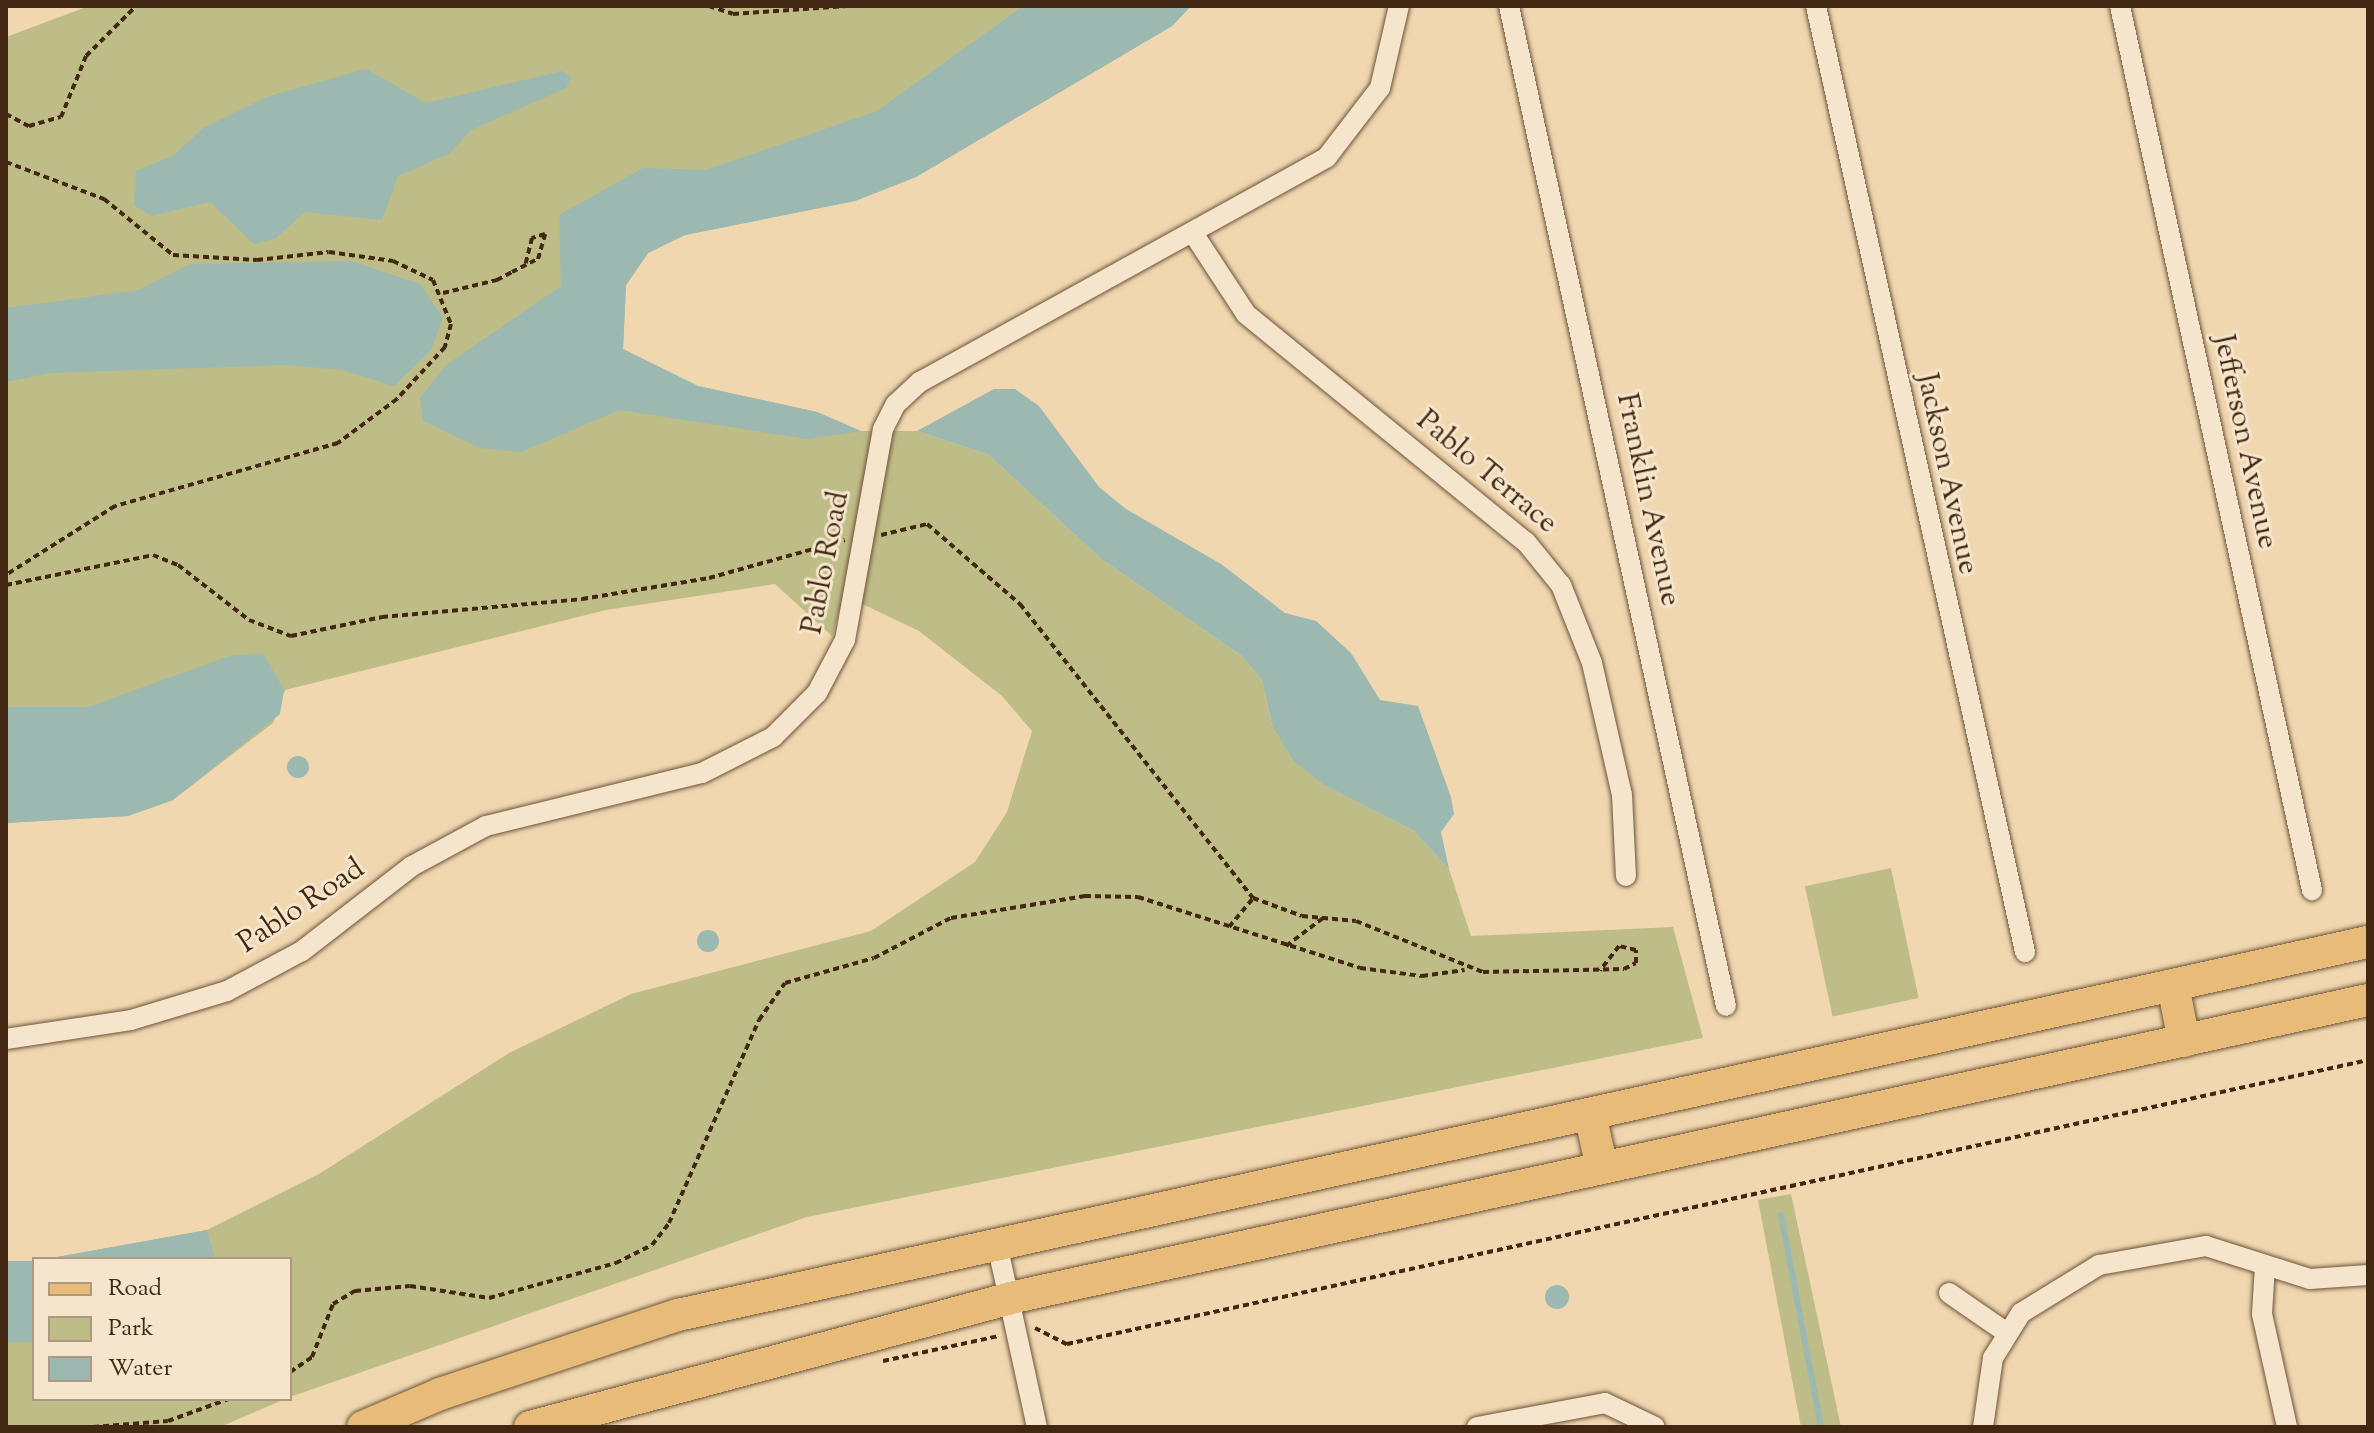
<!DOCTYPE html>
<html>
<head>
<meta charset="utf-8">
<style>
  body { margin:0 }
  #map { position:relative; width:2374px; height:1433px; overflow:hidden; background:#f0d7b0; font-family:"Sorts Mill Goudy",serif }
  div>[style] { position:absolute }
  .green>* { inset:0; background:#bfbd87; transform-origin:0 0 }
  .water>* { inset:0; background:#9bb8b1; transform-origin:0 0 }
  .round { border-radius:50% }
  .stream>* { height:6px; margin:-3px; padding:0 3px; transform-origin:3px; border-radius:3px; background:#9bb8b1 }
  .path>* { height:4px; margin-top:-2px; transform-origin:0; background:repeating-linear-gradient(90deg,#422812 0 6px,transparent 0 10px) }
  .roads { filter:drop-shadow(0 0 2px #6e543a) drop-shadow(0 0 2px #6e543a) }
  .street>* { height:20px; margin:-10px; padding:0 10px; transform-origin:10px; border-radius:10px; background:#f5e5cc }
  .primary>* { height:32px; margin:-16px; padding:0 16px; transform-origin:16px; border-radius:16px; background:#e8bc78 }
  span { translate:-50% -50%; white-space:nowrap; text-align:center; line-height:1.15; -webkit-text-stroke:6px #f5e5cc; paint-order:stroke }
  .street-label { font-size:30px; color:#422812 }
  .frame { position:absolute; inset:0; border:8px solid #422812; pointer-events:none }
  .legend { position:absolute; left:32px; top:1257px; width:260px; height:144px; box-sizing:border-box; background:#f5e5cc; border:2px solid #ad9982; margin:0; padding:10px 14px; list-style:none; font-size:24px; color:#422812 }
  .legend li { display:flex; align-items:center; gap:16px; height:40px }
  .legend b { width:40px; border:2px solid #ad9982 }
</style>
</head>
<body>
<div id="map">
  <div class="green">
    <i style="clip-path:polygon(89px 6px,1191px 6px,1172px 26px,916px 177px,855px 201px,685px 235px,648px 253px,626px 285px,623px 349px,698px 386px,817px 412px,861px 431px,917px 431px,989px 455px,1100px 558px,1242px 656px,1262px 680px,1272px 725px,1324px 785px,1414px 831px,1449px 869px,1471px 936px,1673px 927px,1703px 1038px,807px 1217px,290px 1397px,290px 1259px,46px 1259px,207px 1230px,319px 1174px,509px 1053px,631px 994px,871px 931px,975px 862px,1007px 812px,1032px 731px,1002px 696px,919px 631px,854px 600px,842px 601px,832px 636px,775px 584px,606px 610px,285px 690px,273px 723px,173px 800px,128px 816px,6px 823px,6px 37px)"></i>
    <i style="left:1891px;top:868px;width:133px;height:88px;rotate:78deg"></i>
    <i style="clip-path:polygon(1791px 1194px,1841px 1427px,1801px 1427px,1758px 1200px)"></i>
    <i style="clip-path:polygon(34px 1261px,34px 1399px,285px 1399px,220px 1427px,6px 1427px,6px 1266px)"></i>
  </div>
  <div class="water">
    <i style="clip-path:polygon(1023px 6px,1191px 6px,1172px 26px,916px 177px,855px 201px,685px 235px,648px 253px,626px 285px,623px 349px,698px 386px,817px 412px,861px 431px,807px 439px,620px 410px,521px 452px,480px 448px,423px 421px,420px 398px,446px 365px,561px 286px,559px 215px,643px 168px,706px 170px,877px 111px)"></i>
    <i style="clip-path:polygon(366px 69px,426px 103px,562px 71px,572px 78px,566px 88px,471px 130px,449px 154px,398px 176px,382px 220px,305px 212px,276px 238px,254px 244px,210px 202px,151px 216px,134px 205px,136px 171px,174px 155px,203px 128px,269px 96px)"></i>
    <i style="clip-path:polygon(351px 261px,420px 284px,443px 318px,431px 350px,394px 386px,342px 370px,287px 365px,50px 373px,6px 382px,6px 308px,139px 290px,190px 264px)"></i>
    <i style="clip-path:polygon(994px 389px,1015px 389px,1039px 406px,1099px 487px,1126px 509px,1221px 564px,1285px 613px,1316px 621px,1351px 653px,1380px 700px,1418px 706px,1451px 797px,1454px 814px,1441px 832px,1449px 869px,1414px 831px,1324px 785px,1294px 761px,1272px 725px,1262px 680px,1242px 656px,1100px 558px,989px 455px,917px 431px)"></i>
    <i style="clip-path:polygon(264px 654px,284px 690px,280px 714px,173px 800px,128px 816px,6px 823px,6px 707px,88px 707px,232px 655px)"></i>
    <i class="round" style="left:287px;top:756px;width:22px;height:22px"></i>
    <i class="round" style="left:697px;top:930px;width:22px;height:22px"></i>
    <i style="clip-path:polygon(207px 1230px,215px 1259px,46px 1259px)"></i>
    <i style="left:34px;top:1261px;width:81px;height:28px;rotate:90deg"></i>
    <i class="round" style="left:1545px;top:1285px;width:24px;height:24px"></i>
  </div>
  <div class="stream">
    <i style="left:1781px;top:1215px;width:216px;rotate:79.3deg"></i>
  </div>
  <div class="path">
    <i style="left:709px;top:6px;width:25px;rotate:18deg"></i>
    <i style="left:733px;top:14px;width:114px;rotate:-4deg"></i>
    <i style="left:6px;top:114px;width:26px;rotate:28deg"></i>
    <i style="left:29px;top:126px;width:33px;rotate:-16deg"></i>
    <i style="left:61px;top:117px;width:66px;rotate:-67.7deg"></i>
    <i style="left:86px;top:56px;width:71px;rotate:-45deg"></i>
    <i style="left:6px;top:162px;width:105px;rotate:20.7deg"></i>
    <i style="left:104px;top:199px;width:89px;rotate:39.1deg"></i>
    <i style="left:173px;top:255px;width:84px;rotate:3.4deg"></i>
    <i style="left:257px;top:260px;width:72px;rotate:-6.3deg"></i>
    <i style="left:329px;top:252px;width:65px;rotate:8deg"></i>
    <i style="left:393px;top:261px;width:44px;rotate:25.4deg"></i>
    <i style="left:433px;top:280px;width:48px;rotate:67.8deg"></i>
    <i style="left:451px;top:324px;width:24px;rotate:105deg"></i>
    <i style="left:445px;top:347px;width:71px;rotate:132.7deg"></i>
    <i style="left:397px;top:399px;width:74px;rotate:143.3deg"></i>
    <i style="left:338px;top:443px;width:232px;rotate:164.2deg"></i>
    <i style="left:115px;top:506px;width:129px;rotate:147.7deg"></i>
    <i style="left:443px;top:293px;width:56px;rotate:-13.5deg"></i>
    <i style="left:497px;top:280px;width:17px;rotate:-28deg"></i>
    <i style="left:512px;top:272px;width:29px;rotate:-27deg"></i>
    <i style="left:538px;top:259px;width:26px;rotate:-74deg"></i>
    <i style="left:545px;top:234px;width:14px;rotate:163deg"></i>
    <i style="left:532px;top:238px;width:29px;rotate:104deg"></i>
    <i style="left:881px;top:535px;width:47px;rotate:-13.4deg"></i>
    <i style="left:927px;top:524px;width:123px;rotate:40.7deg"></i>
    <i style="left:1020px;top:604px;width:375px;rotate:51.6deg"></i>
    <i style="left:1253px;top:898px;width:52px;rotate:20.2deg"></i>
    <i style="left:1302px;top:916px;width:54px;rotate:5.3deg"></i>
    <i style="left:1356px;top:921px;width:137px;rotate:21.9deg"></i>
    <i style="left:1483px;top:972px;width:141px;rotate:-1.2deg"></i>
    <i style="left:1624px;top:969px;width:13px;rotate:-27deg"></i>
    <i style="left:1636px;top:963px;width:13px;rotate:-90deg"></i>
    <i style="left:1636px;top:950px;width:17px;rotate:-167deg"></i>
    <i style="left:1619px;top:946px;width:31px;rotate:128deg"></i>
    <i style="left:6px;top:585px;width:150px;rotate:-11.5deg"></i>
    <i style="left:153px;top:555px;width:27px;rotate:22deg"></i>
    <i style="left:178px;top:565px;width:90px;rotate:37.8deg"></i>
    <i style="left:249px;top:620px;width:45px;rotate:20.9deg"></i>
    <i style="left:291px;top:636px;width:93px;rotate:-11.8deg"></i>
    <i style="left:382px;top:617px;width:201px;rotate:-5.1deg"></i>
    <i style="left:582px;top:599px;width:129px;rotate:-9.4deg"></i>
    <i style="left:709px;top:578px;width:141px;rotate:-15.6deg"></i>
    <i style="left:1229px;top:927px;width:38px;rotate:-50deg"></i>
    <i style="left:1286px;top:946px;width:46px;rotate:-37.1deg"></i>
    <i style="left:1035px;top:1328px;width:36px;rotate:27deg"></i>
    <i style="left:1067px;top:1344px;width:1332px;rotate:-12.31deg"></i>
    <i style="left:883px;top:1361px;width:119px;rotate:-12.2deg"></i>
    <i style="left:290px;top:1372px;width:27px;rotate:-34deg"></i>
    <i style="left:312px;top:1357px;width:57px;rotate:-68.4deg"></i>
    <i style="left:333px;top:1304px;width:26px;rotate:-31deg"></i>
    <i style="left:355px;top:1291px;width:55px;rotate:-5.2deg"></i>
    <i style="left:410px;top:1286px;width:80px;rotate:8.6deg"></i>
    <i style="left:489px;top:1298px;width:132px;rotate:-15.4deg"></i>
    <i style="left:616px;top:1263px;width:40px;rotate:-26.6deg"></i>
    <i style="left:652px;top:1245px;width:28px;rotate:-52deg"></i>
    <i style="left:669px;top:1223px;width:222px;rotate:-66.1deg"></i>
    <i style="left:759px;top:1020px;width:45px;rotate:-54.9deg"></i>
    <i style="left:785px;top:983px;width:92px;rotate:-15.7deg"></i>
    <i style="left:874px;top:958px;width:87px;rotate:-27.5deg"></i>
    <i style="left:951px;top:918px;width:136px;rotate:-9.3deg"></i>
    <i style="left:1085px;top:896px;width:53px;rotate:1.1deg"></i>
    <i style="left:1138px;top:897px;width:233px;rotate:17.7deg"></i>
    <i style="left:1360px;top:968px;width:63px;rotate:7.4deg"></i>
    <i style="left:1422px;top:976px;width:43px;rotate:-7.9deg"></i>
    <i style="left:93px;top:1427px;width:75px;rotate:-4.6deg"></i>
    <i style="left:168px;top:1421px;width:64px;rotate:-20.1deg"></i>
  </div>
  <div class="roads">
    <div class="street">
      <i style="left:1509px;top:6px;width:1023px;rotate:77.76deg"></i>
      <i style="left:1816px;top:6px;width:969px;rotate:77.54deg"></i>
      <i style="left:2120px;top:6px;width:905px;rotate:77.75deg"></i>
      <i style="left:1193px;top:233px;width:97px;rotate:56.8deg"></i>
      <i style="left:1246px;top:314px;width:361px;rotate:39.2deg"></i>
      <i style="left:1526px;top:542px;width:55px;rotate:50.9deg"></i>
      <i style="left:1561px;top:585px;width:84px;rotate:68.3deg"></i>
      <i style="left:1592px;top:663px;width:135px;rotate:77.2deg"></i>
      <i style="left:1622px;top:795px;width:81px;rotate:87.2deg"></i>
      <i style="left:6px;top:1039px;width:126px;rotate:-8.6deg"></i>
      <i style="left:131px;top:1020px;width:100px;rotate:-16.8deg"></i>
      <i style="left:227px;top:991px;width:85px;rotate:-28.1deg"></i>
      <i style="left:302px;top:951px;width:139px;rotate:-37.7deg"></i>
      <i style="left:412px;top:866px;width:84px;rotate:-28.4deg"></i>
      <i style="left:486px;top:826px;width:222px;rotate:-13.8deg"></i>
      <i style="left:702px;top:773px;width:80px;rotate:-26.9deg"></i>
      <i style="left:773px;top:737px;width:62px;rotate:-45deg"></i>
      <i style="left:817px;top:693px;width:60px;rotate:-62.2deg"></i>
      <i style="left:845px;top:640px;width:214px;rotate:-79.8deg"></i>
      <i style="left:883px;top:429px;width:28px;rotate:-63deg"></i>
      <i style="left:896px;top:404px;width:33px;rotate:-43deg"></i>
      <i style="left:920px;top:382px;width:465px;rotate:-28.9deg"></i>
      <i style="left:1327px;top:157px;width:87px;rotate:-52.5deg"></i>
      <i style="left:1380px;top:88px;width:84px;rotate:-77deg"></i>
      <i style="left:997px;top:1244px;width:187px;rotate:77.7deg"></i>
      <i style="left:2265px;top:1266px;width:48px;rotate:93.6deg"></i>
      <i style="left:2262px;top:1314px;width:116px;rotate:77.5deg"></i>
      <i style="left:1949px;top:1293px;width:70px;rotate:34.6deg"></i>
      <i style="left:1477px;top:1427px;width:130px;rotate:-10.6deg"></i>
      <i style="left:1605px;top:1403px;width:55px;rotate:25.6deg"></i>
      <i style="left:1983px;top:1427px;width:70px;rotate:-81.8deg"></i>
      <i style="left:1993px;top:1358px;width:53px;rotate:-58.1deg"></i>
      <i style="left:2021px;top:1313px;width:92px;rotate:-31.6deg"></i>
      <i style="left:2099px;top:1265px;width:109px;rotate:-10.1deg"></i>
      <i style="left:2206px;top:1246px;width:109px;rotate:17.6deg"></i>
      <i style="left:2310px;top:1279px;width:58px;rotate:-3.9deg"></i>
    </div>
    <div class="primary">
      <i style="left:2173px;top:985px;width:57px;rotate:78.9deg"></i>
      <i style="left:1590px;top:1114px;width:55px;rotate:77.5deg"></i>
      <i style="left:363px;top:1427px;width:84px;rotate:-23.2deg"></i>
      <i style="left:440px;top:1394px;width:251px;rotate:-18.4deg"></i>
      <i style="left:678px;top:1315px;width:1731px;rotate:-12.45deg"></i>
      <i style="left:530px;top:1427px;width:497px;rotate:-15deg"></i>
      <i style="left:1010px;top:1298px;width:1390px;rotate:-12.38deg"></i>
    </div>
  </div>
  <div class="street-label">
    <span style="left:2244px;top:442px;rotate:78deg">Jefferson Avenue</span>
    <span style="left:1486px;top:473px;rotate:40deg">Pablo Terrace</span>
    <span style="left:1946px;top:474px;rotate:78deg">Jackson Avenue</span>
    <span style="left:1647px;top:500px;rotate:78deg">Franklin Avenue</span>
    <span style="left:827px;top:563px;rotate:-79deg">Pablo Road</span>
    <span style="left:302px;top:907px;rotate:-34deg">Pablo Road</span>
  </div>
  <div class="frame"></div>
  <ul class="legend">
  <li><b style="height:10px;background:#e8bc78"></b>Road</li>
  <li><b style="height:22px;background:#bfbd87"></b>Park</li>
  <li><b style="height:22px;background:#9bb8b1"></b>Water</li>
  </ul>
</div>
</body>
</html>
